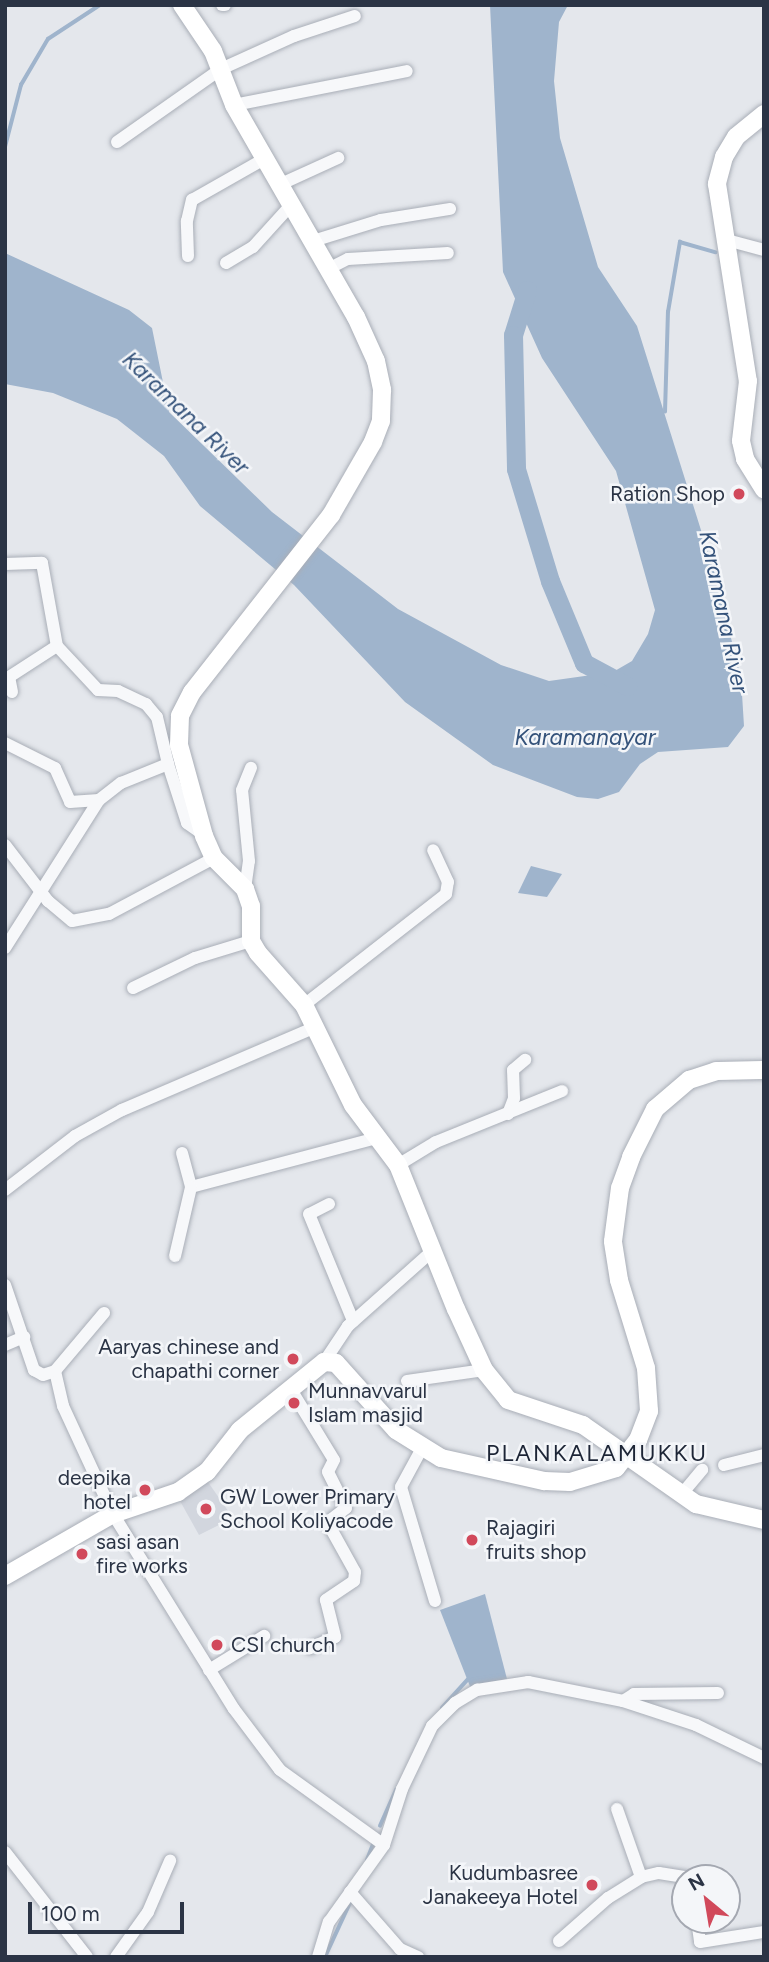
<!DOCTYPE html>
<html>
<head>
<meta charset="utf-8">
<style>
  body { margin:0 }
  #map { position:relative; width:769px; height:1962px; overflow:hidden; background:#e4e7ec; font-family:Figtree,sans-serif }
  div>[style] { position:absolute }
  .built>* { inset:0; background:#d2d6de }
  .water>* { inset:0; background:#9fb4cc }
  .stream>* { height:3.5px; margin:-1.75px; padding:0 1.75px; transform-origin:1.75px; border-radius:1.75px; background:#9fb4cc }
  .river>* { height:19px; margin:-9.5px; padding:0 9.5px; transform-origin:9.5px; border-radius:9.5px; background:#9fb4cc }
  .roads { filter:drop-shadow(0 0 2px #a9aeb7) drop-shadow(0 0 2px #a9aeb7) }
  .street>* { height:12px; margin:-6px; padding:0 6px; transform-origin:6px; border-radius:6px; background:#f7f8fa }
  .secondary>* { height:18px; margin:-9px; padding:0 9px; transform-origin:9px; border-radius:9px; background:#fff }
  .dots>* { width:19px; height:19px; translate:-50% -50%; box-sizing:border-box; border:4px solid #f4f6f9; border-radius:50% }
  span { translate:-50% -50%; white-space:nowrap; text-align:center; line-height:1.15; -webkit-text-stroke:5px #f4f6f9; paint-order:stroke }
  .poi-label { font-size:21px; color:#2b3445 }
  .right { translate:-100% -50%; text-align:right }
  .left { translate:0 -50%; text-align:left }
  .water-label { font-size:23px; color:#34527a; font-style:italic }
  .neighbourhood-label { font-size:23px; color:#1d2536; letter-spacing:2px }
  .frame { position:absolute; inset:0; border:7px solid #2b3445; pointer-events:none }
  .north { position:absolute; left:671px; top:1864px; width:70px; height:70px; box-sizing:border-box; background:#f4f6f9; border:2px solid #a4a8b1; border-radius:50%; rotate:330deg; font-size:19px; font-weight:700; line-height:28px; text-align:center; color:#2b3445 }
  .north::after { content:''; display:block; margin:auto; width:24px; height:32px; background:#d1495b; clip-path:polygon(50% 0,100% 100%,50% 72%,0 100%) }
  .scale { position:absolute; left:28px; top:1902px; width:156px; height:32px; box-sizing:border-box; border:4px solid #2b3445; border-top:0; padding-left:9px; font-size:21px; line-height:24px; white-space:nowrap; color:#2b3445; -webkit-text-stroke:5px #f4f6f9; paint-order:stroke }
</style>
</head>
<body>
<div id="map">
  <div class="built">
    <i style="clip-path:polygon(208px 1482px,233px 1518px,199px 1535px,180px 1501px)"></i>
  </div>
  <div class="water">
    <i style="clip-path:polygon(490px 5px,568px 5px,559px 22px,554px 81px,560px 138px,598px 267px,637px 326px,716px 578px,741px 678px,744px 726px,728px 747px,658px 752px,640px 764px,619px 792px,598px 799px,577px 797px,493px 765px,405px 702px,294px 585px,200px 506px,164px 456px,117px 419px,53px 393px,5px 384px,5px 253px,129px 310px,152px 328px,169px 412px,272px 512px,398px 609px,501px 665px,549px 681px,613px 672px,632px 661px,648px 634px,655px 610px,616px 471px,542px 358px,503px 272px)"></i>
    <i style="clip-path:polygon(531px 866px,562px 874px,547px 897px,518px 893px)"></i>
    <i style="clip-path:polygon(485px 1594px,507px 1679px,471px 1689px,440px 1610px)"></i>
  </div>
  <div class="stream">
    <i style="left:5px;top:147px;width:64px;rotate:-75.5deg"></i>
    <i style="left:21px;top:85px;width:53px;rotate:-59.6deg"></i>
    <i style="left:48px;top:39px;width:62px;rotate:-33.2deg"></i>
    <i style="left:665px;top:412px;width:100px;rotate:-88.3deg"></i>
    <i style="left:668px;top:312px;width:71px;rotate:-80.3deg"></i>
    <i style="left:680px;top:242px;width:37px;rotate:16deg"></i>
    <i style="left:442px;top:1708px;width:42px;rotate:-47.9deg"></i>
    <i style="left:380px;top:1826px;width:39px;rotate:-66deg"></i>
    <i style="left:367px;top:1860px;width:19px;rotate:-69deg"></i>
    <i style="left:325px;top:1957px;width:60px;rotate:-65.2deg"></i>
  </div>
  <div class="river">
    <i style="left:527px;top:290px;width:47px;rotate:107.3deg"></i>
    <i style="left:513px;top:335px;width:134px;rotate:88.7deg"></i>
    <i style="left:516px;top:469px;width:117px;rotate:73.1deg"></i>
    <i style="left:550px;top:581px;width:89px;rotate:67.5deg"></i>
    <i style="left:584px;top:663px;width:49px;rotate:28.1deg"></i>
  </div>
  <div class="roads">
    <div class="street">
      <i style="left:222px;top:5px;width:3px"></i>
      <i style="left:234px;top:105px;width:176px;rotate:-11.1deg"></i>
      <i style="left:117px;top:142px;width:127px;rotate:-35.1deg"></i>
      <i style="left:221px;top:69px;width:80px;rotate:-24.3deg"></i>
      <i style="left:294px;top:36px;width:64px;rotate:-18.2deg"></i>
      <i style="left:281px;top:184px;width:63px;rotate:-24.5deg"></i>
      <i style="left:723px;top:239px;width:42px;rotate:15deg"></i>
      <i style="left:313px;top:241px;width:71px;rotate:-17.2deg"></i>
      <i style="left:381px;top:220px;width:70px;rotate:-9.1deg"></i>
      <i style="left:188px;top:256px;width:35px;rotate:-92deg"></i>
      <i style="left:187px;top:221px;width:22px;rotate:-77deg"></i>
      <i style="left:192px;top:200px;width:85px;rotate:-29.6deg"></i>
      <i style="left:226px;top:263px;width:31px;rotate:-31deg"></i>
      <i style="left:253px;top:247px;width:58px;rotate:-47.8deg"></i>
      <i style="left:328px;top:269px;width:22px;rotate:-27deg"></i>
      <i style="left:348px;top:259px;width:100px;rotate:-3.4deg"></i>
      <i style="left:5px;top:564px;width:37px;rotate:-2deg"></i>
      <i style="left:42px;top:563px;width:84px;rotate:79.8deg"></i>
      <i style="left:57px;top:646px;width:60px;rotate:47deg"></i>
      <i style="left:98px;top:690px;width:20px;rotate:3deg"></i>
      <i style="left:118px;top:691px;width:31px;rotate:25deg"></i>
      <i style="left:146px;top:704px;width:17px;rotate:50deg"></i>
      <i style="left:157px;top:717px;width:48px;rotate:76.8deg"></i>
      <i style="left:12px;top:692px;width:15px;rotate:-101deg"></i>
      <i style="left:9px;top:677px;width:57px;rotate:-32.9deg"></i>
      <i style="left:5px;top:743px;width:56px;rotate:26.6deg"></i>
      <i style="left:55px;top:768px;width:37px;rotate:66deg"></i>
      <i style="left:70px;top:802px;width:29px;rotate:-4deg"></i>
      <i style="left:5px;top:845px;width:71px;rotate:52.5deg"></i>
      <i style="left:48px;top:901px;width:31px;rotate:40deg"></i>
      <i style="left:72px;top:921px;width:38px;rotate:-11deg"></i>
      <i style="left:109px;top:914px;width:119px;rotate:-28.1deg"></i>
      <i style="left:245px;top:889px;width:28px;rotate:-82deg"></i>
      <i style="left:249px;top:861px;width:71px;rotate:-95.6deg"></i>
      <i style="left:242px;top:790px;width:24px;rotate:-68deg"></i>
      <i style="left:5px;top:948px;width:175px;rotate:-57.6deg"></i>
      <i style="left:99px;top:800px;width:28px;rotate:-38deg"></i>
      <i style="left:121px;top:783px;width:51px;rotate:-22deg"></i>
      <i style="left:168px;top:764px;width:62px;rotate:72.1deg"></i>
      <i style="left:187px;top:823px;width:21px;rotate:35deg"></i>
      <i style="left:133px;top:988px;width:69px;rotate:-25.8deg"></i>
      <i style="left:195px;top:958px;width:59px;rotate:-16.9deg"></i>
      <i style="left:304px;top:1005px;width:180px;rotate:-38deg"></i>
      <i style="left:446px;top:894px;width:12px;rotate:-81deg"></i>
      <i style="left:448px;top:882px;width:35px;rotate:-115deg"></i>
      <i style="left:508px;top:1114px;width:17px;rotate:-69deg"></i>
      <i style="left:514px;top:1098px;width:28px;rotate:-92deg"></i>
      <i style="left:513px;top:1070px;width:16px;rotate:-40deg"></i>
      <i style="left:182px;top:1153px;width:35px;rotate:75deg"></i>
      <i style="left:191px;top:1187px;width:192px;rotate:-14.8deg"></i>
      <i style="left:398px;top:1165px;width:44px;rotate:-31.2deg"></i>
      <i style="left:436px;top:1142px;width:136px;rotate:-22deg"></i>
      <i style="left:5px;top:1190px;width:88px;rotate:-37.6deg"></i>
      <i style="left:75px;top:1136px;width:54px;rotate:-29deg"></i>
      <i style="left:122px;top:1110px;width:211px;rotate:-23.2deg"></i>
      <i style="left:329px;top:1204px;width:22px;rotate:153deg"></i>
      <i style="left:309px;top:1214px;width:116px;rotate:67.6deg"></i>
      <i style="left:175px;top:1256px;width:71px;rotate:-76.9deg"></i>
      <i style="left:5px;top:1285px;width:90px;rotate:71.2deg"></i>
      <i style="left:34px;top:1370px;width:10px;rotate:29deg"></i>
      <i style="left:43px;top:1375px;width:13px;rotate:-18deg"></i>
      <i style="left:55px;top:1371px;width:36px;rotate:77deg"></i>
      <i style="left:63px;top:1406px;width:119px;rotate:65.2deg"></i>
      <i style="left:113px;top:1514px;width:229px;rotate:58.2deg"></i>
      <i style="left:234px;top:1709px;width:76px;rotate:53deg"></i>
      <i style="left:280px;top:1770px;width:128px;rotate:35.8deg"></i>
      <i style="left:5px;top:1345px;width:21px;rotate:-23deg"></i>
      <i style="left:324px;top:1362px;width:43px;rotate:-56.3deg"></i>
      <i style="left:348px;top:1326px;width:111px;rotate:-41.7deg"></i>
      <i style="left:55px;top:1371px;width:76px;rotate:-49.8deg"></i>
      <i style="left:407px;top:1381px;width:78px;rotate:-8.1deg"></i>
      <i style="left:290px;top:1388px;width:84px;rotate:58.6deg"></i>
      <i style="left:334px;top:1460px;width:13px;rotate:117deg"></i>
      <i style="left:328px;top:1472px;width:40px;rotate:63.4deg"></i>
      <i style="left:346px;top:1508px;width:18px;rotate:142deg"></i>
      <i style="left:332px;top:1519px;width:8px;rotate:104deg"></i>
      <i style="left:330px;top:1527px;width:51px;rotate:60.9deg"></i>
      <i style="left:355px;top:1572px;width:9px;rotate:96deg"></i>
      <i style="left:354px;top:1581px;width:34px;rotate:146deg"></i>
      <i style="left:326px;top:1600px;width:38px;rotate:76deg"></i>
      <i style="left:335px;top:1637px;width:27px;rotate:156deg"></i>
      <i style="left:421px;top:1450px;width:42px;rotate:118.4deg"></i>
      <i style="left:401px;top:1487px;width:119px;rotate:73.4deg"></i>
      <i style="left:724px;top:1465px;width:41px;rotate:-14deg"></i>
      <i style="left:681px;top:1495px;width:33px;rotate:-50deg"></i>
      <i style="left:209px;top:1670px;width:65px;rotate:-31.7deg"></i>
      <i style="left:623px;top:1701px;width:13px;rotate:-32deg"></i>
      <i style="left:634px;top:1694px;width:84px;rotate:-0.7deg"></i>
      <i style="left:617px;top:1809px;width:72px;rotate:70.6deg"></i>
      <i style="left:5px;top:1852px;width:133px;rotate:52deg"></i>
      <i style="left:350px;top:1892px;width:76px;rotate:48.7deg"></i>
      <i style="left:400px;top:1949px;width:20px;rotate:24deg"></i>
      <i style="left:697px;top:1920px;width:22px;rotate:82deg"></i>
      <i style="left:700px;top:1942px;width:65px;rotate:-8.9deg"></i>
      <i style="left:559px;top:1941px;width:65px;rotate:-41.3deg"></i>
      <i style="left:608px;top:1898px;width:39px;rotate:-32deg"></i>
      <i style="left:641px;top:1877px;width:18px;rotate:-13deg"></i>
      <i style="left:659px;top:1873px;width:32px;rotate:9deg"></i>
      <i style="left:116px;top:1957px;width:55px;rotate:-54.6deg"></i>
      <i style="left:148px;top:1912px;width:56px;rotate:-66.7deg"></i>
      <i style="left:318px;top:1957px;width:37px;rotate:-73deg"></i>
      <i style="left:329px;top:1922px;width:95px;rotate:-54.5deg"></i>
      <i style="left:384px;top:1845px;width:59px;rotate:-72.2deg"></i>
      <i style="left:402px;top:1789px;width:70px;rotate:-64.5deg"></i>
      <i style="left:432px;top:1726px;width:33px;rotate:-45deg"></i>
      <i style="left:455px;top:1703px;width:26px;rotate:-31deg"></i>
      <i style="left:477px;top:1690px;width:52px;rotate:-8.9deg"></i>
      <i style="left:528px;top:1682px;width:97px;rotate:11.3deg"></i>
      <i style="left:623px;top:1701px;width:77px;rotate:18.2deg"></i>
      <i style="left:696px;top:1725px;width:76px;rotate:25.9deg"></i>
    </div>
    <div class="secondary">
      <i style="left:182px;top:5px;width:55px;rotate:56deg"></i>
      <i style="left:213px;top:51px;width:58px;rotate:68.7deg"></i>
      <i style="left:234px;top:105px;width:245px;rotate:60.1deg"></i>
      <i style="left:356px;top:317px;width:48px;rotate:65.6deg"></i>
      <i style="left:376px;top:361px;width:30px;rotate:78deg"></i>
      <i style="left:382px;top:390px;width:31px;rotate:92deg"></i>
      <i style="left:381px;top:421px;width:22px;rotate:111deg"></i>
      <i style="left:373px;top:442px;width:84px;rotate:119.9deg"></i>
      <i style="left:331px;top:515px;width:225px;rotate:128.1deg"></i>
      <i style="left:192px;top:692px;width:27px;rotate:117deg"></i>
      <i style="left:180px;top:716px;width:29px;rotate:92deg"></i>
      <i style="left:179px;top:745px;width:94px;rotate:74.6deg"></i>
      <i style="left:204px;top:836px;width:24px;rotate:66deg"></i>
      <i style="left:214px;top:858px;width:44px;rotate:45deg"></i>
      <i style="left:245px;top:889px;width:18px;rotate:71deg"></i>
      <i style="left:251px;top:906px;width:35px;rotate:90deg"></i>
      <i style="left:251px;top:941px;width:14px;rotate:60deg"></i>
      <i style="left:258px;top:953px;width:69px;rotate:48.5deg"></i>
      <i style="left:304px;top:1005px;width:111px;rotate:63.9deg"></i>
      <i style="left:353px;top:1105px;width:75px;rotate:53.1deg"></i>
      <i style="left:398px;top:1165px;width:155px;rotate:68.1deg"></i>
      <i style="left:456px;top:1309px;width:67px;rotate:65.3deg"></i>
      <i style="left:484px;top:1370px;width:38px;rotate:51deg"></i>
      <i style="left:508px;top:1400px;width:79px;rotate:18.4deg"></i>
      <i style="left:583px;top:1425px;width:138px;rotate:35deg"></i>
      <i style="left:696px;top:1504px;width:70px;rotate:13.2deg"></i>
      <i style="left:764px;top:114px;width:36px;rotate:141deg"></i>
      <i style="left:736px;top:137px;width:23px;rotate:121deg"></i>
      <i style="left:724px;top:157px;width:28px;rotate:105deg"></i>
      <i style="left:717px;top:184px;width:199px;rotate:81.1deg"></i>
      <i style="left:748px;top:381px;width:60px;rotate:96.7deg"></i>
      <i style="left:741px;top:441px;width:18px;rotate:77deg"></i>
      <i style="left:745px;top:459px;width:36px;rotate:58deg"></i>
      <i style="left:5px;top:1576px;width:125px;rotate:-29.9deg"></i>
      <i style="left:113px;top:1514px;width:69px;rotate:-18.7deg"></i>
      <i style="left:178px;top:1492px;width:35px;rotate:-35deg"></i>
      <i style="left:207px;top:1472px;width:53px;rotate:-51.8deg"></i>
      <i style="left:240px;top:1430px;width:108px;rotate:-39deg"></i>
      <i style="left:324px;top:1362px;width:12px;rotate:5deg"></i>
      <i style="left:336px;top:1363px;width:90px;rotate:48.2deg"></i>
      <i style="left:396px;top:1430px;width:53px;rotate:31.9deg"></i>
      <i style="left:441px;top:1458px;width:106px;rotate:12.6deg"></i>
      <i style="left:544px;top:1481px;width:26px;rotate:2deg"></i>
      <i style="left:570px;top:1482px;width:48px;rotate:-16.9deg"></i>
      <i style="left:616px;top:1468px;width:36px;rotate:-52deg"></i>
      <i style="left:638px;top:1440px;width:31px;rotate:-69deg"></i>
      <i style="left:649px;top:1411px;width:43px;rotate:-94deg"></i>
      <i style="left:646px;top:1368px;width:92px;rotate:-107.1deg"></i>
      <i style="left:619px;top:1280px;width:39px;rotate:-99deg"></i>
      <i style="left:613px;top:1241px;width:53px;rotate:-82.5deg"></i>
      <i style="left:620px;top:1188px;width:33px;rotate:-70deg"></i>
      <i style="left:631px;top:1157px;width:54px;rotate:-63.4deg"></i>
      <i style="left:655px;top:1109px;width:45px;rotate:-40.5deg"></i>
      <i style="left:689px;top:1080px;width:28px;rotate:-18deg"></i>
      <i style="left:716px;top:1071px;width:48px;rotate:-1.2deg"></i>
    </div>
  </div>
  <div class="dots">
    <i style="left:739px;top:494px;background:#d1495b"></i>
    <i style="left:293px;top:1359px;background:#d1495b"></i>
    <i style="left:294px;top:1403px;background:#d1495b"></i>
    <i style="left:145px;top:1490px;background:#d1495b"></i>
    <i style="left:206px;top:1509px;background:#d1495b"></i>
    <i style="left:472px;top:1540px;background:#d1495b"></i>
    <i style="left:82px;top:1554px;background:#d1495b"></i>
    <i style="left:217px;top:1645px;background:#d1495b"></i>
    <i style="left:592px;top:1885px;background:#d1495b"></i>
  </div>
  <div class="poi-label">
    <span class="right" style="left:725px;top:494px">Ration Shop</span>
    <span class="right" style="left:279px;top:1359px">Aaryas chinese and<br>chapathi corner</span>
    <span class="left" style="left:308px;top:1403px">Munnavvarul<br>Islam masjid</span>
    <span class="right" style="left:131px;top:1490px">deepika<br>hotel</span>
    <span class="left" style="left:220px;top:1509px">GW Lower Primary<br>School Koliyacode</span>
    <span class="left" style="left:486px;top:1540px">Rajagiri<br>fruits shop</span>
    <span class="left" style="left:96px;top:1554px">sasi asan<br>fire works</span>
    <span class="left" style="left:231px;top:1645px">CSI church</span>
    <span class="right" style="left:578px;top:1885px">Kudumbasree<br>Janakeeya Hotel</span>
  </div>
  <div class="water-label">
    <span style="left:186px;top:413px;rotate:44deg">Karamana River</span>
    <span style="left:724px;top:612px;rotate:78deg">Karamana River</span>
    <span style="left:585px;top:737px">Karamanayar</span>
  </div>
  <div class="neighbourhood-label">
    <span style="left:597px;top:1453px">PLANKALAMUKKU</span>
  </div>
  <div class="frame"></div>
  <div class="north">N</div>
  <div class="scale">100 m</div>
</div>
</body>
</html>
